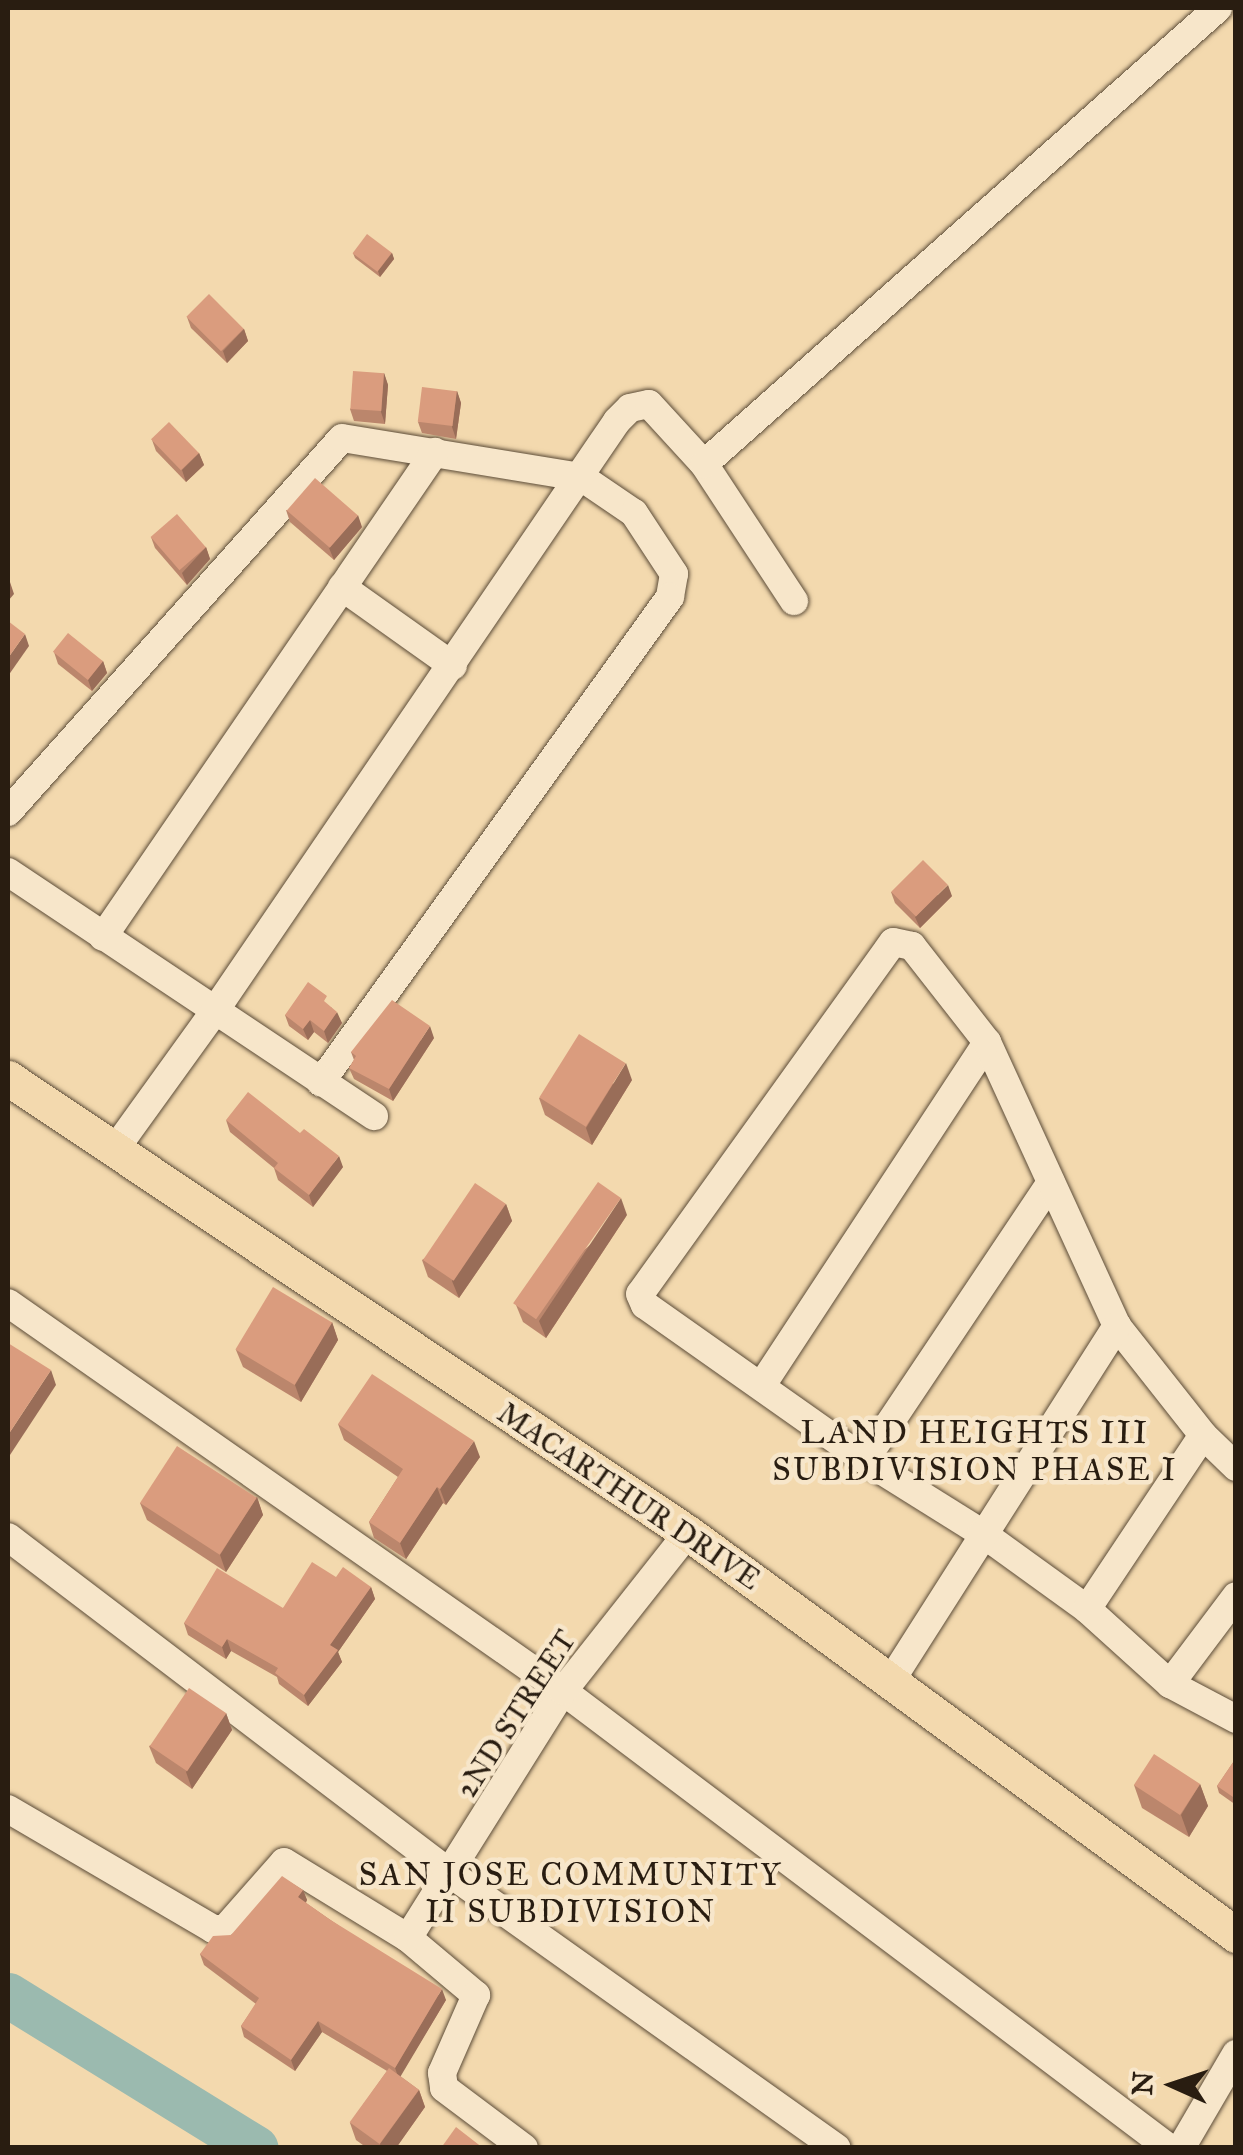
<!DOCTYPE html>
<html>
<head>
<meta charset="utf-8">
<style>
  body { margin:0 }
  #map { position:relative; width:1243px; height:2155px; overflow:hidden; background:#f3d9ae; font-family:"IM FELL Great Primer",serif }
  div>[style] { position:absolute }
  .river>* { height:45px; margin:-22.5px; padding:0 22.5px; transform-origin:22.5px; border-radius:22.5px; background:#9bbaaf }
  .roads { filter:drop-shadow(0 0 2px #5c4c38) drop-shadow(0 0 2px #5c4c38) }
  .minor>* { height:28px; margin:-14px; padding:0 14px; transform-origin:14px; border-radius:14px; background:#f7e6ca }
  .major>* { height:35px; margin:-17.5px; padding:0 17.5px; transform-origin:17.5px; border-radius:17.5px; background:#f3d9ae }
  .wall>* { inset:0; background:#bb866c }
  .shaded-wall>* { inset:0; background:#996d58 }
  .building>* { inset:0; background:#da9c7e; transform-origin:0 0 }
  span { translate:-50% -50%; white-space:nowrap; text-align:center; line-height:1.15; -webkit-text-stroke:9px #f7e6ca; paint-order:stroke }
  .street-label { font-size:30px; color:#291d11 }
  .neighbourhood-label { font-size:32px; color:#291d11; letter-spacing:2.5px }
  .frame { position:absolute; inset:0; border:10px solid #291d11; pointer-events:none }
  .north { position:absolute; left:1123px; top:2035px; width:100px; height:100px; -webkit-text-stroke:8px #f7e6ca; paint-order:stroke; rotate:273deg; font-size:28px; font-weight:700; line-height:40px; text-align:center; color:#291d11 }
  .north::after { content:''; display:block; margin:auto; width:35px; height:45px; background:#291d11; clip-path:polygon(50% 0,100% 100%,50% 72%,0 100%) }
</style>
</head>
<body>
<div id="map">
  <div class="river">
    <i style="left:8px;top:1995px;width:291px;rotate:31.7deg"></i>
  </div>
  <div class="roads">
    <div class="minor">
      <i style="left:704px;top:464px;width:164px;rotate:56.7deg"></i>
      <i style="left:342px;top:587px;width:136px;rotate:35.4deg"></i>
      <i style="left:8px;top:812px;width:501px;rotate:-48.23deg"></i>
      <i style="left:342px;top:438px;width:242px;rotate:9.3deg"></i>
      <i style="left:581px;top:477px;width:64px;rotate:34.2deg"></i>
      <i style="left:634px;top:513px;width:73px;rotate:56.7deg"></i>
      <i style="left:674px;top:574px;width:23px;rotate:100deg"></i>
      <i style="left:670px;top:597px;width:598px;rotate:125.74deg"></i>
      <i style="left:8px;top:872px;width:440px;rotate:33.7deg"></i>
      <i style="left:103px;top:937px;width:588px;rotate:-55.61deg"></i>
      <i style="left:116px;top:1148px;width:168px;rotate:-54.2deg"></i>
      <i style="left:214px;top:1012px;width:715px;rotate:-55.71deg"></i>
      <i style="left:617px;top:421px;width:18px;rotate:-45deg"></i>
      <i style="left:630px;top:408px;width:19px;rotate:-12deg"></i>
      <i style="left:649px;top:404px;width:81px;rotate:47.5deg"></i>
      <i style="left:704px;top:464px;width:687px;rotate:-41.58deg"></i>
      <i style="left:8px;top:1303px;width:677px;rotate:34.96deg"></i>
      <i style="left:563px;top:1691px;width:759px;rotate:37.02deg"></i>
      <i style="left:762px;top:1385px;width:410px;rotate:-56.7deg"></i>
      <i style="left:865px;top:1460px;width:334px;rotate:-56.2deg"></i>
      <i style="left:1236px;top:1467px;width:46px;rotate:-135.9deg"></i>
      <i style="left:1203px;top:1435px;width:139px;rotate:-128.3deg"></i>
      <i style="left:1117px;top:1326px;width:312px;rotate:-114.6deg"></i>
      <i style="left:987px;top:1042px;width:122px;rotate:-128deg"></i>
      <i style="left:912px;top:946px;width:19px;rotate:-168deg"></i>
      <i style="left:893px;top:942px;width:433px;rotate:125.7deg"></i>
      <i style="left:640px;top:1294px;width:12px;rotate:66deg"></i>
      <i style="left:645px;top:1305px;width:269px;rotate:35.2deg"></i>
      <i style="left:865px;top:1460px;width:138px;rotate:32deg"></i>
      <i style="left:982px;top:1533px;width:130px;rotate:35.9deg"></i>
      <i style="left:1087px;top:1609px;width:112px;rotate:42.1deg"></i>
      <i style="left:1170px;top:1684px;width:75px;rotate:27.9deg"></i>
      <i style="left:8px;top:1537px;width:557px;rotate:37.26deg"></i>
      <i style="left:451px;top:1874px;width:473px;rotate:35.4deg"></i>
      <i style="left:1087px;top:1609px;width:209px;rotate:-56.3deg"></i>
      <i style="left:892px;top:1679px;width:419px;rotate:-57.5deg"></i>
      <i style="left:1170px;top:1684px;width:110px;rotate:-53.1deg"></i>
      <i style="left:8px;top:1809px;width:238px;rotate:30.3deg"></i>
      <i style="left:213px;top:1929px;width:12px"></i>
      <i style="left:225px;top:1929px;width:89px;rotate:-48.6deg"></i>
      <i style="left:284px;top:1862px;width:145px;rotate:31.5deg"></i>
      <i style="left:408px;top:1938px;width:89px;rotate:40deg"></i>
      <i style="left:476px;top:1995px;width:85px;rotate:113.6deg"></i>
      <i style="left:442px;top:2073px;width:15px;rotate:82deg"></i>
      <i style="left:444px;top:2088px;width:100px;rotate:36.9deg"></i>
      <i style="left:408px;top:1938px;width:292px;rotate:-57.9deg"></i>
      <i style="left:563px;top:1691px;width:201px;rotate:-51.7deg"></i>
      <i style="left:1181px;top:2148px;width:109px;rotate:-59.7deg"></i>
    </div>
    <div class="major">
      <i style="left:8px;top:1078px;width:818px;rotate:33.79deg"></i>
      <i style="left:688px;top:1533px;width:680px;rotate:36.26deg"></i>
    </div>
  </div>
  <div class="wall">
    <i style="clip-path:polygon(353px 253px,392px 253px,394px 259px,380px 277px,355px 258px)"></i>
    <i style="clip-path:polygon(187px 317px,244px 329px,248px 341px,227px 363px,191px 328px)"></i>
    <i style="clip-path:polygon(384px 373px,388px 385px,385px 424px,354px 421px,350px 409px)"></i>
    <i style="clip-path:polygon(457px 391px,461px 403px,456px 439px,422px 433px,418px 422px)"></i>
    <i style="clip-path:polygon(152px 440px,199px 453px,204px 465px,186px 482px,156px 451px)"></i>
    <i style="clip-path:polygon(286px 510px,362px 527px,334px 560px,290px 522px)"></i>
    <i style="clip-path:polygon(151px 537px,206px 547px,210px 559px,187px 585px,155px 548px)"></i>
    <i style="clip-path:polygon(54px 652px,103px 661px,107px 673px,92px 691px,58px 664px)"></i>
    <i style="clip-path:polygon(891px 892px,952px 896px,920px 928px,895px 903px)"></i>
    <i style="clip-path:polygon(331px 1007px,342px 1023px,328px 1043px,314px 1032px,308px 1040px,289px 1026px,285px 1015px)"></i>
    <i style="clip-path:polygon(434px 1038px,393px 1101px,354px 1079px,349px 1068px,354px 1060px,351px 1052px)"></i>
    <i style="clip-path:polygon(632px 1080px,592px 1145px,545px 1115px,539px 1098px)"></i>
    <i style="clip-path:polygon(226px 1120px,343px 1167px,313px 1207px,278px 1180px,274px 1168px,230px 1132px)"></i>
    <i style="clip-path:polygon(506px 1204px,512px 1221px,459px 1298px,428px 1277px,422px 1260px)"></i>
    <i style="clip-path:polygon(627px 1215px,546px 1338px,523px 1322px,516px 1305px)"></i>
    <i style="clip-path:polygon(332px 1322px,338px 1340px,301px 1402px,243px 1367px,236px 1350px)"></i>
    <i style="clip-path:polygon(338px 1424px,480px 1457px,446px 1505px,443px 1503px,406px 1559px,374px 1538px,369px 1522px,398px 1477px,344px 1440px)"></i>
    <i style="clip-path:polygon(257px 1497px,263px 1515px,226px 1572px,147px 1520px,140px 1503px)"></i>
    <i style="clip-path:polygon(336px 1577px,371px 1587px,375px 1599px,338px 1652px,342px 1662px,308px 1706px,279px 1684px,277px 1677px,231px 1651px,226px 1659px,188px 1635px,184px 1623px,283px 1608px)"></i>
    <i style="clip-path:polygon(226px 1713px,232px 1730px,192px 1789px,156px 1763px,149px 1746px)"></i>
    <i style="clip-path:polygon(1236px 1758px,1236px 1805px,1219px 1793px,1217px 1786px)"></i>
    <i style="clip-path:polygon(1200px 1784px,1208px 1806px,1189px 1837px,1142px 1808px,1134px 1785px)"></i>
    <i style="clip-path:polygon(303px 1890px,307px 1900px,306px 1903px,446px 2000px,400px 2076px,419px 2090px,425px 2107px,396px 2148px,367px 2148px,356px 2140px,350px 2123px,387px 2071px,322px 2032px,295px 2071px,244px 2037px,241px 2026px,256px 2004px,204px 1965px,200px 1954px)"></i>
  </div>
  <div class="shaded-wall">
    <i style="clip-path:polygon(392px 253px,394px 259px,380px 277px,378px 271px)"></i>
    <i style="clip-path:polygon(244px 329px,248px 341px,227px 363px,223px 351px)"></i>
    <i style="clip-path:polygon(384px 373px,388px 385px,385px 424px,381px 412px)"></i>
    <i style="clip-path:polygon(457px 391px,461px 403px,456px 439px,452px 427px)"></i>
    <i style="clip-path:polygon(199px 453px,204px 465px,186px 482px,182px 470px)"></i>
    <i style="clip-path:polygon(358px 515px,362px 527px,334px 560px,329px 548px)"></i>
    <i style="clip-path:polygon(206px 547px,210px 559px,187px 585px,182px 573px)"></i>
    <i style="clip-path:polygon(10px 582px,14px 594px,8px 601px,8px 584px)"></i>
    <i style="clip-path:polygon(25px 634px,29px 646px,8px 676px,8px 658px)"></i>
    <i style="clip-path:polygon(103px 661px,107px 673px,92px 691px,88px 680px)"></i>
    <i style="clip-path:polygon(948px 885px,952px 896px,920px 928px,915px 917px)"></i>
    <i style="clip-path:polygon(337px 1012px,342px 1023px,328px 1043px,324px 1031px)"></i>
    <i style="clip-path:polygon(310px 1020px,314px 1032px,308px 1040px,303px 1029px)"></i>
    <i style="clip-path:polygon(430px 1026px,434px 1038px,393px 1101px,389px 1089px)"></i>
    <i style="clip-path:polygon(626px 1063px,632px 1080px,592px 1145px,586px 1128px)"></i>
    <i style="clip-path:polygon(339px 1156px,343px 1167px,313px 1207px,309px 1195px)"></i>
    <i style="clip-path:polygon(621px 1198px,627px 1215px,546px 1338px,539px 1321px)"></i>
    <i style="clip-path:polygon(506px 1204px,512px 1221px,459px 1298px,452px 1281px)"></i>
    <i style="clip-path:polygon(332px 1322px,338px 1340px,301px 1402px,295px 1385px)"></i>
    <i style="clip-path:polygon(51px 1370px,56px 1385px,8px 1458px,8px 1435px)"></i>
    <i style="clip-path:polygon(474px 1441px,480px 1457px,446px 1505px,440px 1489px)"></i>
    <i style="clip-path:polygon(437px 1487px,443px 1503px,406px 1559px,400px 1543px)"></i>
    <i style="clip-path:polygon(257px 1497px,263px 1515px,226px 1572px,220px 1555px)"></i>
    <i style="clip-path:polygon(371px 1587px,375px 1599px,338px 1652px,342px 1662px,308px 1706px,304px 1695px,330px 1645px)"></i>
    <i style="clip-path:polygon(227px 1639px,231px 1651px,226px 1659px,222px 1647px)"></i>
    <i style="clip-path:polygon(226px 1713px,232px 1730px,192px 1789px,186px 1772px)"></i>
    <i style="clip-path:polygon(1200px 1784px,1208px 1806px,1189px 1837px,1181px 1815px)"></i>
    <i style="clip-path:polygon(303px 1890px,307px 1900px,302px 1908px,298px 1897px)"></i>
    <i style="clip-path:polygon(442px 1989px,446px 2000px,399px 2079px,395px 2068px)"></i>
    <i style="clip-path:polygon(318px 2021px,322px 2032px,295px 2071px,291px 2060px)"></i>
    <i style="clip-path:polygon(419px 2090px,425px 2107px,396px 2148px,381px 2148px,380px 2144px)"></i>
  </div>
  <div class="building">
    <i style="left:367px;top:234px;width:31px;height:24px;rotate:37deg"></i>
    <i style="left:209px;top:294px;width:49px;height:32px;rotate:45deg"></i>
    <i style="left:353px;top:371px;width:31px;height:38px;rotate:4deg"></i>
    <i style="left:422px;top:387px;width:35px;height:35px;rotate:7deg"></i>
    <i style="left:169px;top:422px;width:43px;height:25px;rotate:46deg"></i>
    <i style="left:315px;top:478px;width:57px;height:43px;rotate:41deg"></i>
    <i style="left:177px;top:514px;width:44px;height:35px;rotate:49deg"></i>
    <i style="clip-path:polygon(8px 621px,25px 634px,8px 658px)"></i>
    <i style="left:68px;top:633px;width:45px;height:24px;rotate:39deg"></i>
    <i style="left:923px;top:860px;width:35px;height:45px;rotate:45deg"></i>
    <i style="clip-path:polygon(308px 982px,327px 996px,324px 1001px,337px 1012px,324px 1031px,310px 1020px,303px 1029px,285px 1015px)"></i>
    <i style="clip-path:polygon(392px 1000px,430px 1026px,389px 1089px,349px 1068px,356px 1056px,351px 1052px)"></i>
    <i style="left:579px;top:1034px;width:55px;height:75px;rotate:32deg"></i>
    <i style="clip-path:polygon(248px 1092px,300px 1133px,304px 1129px,339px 1156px,309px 1195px,274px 1168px,278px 1163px,226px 1120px)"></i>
    <i style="left:598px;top:1182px;width:28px;height:148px;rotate:35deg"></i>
    <i style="left:475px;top:1183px;width:37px;height:93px;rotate:34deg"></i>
    <i style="left:273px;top:1287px;width:69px;height:73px;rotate:31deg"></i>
    <i style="clip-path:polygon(8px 1343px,51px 1370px,8px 1435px)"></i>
    <i style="clip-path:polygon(372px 1374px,474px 1441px,440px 1489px,437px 1487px,400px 1543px,369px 1522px,403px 1469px,338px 1424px)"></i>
    <i style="left:177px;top:1446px;width:95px;height:68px;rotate:33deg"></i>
    <i style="clip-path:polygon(312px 1562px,336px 1577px,343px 1567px,371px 1587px,330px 1645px,338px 1650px,304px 1695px,275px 1673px,278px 1668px,227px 1639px,222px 1647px,184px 1623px,217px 1568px,283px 1608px)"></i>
    <i style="left:189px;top:1688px;width:45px;height:70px;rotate:34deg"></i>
    <i style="left:1154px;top:1754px;width:55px;height:37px;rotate:33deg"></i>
    <i style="clip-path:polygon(1236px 1758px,1236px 1799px,1217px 1786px)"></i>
    <i style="clip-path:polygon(282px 1876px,303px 1890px,298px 1897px,329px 1919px,442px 1989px,395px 2068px,318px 2021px,291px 2060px,241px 2026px,259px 1998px,200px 1954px,213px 1936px,231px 1935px)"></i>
    <i style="left:389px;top:2068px;width:37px;height:67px;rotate:36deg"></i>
    <i style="clip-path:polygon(456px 2127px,483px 2148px,441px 2148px)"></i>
  </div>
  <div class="street-label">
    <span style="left:629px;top:1496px;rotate:34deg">MACARTHUR DRIVE</span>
    <span style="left:516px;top:1714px;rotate:-57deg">2ND STREET</span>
  </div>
  <div class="neighbourhood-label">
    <span style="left:975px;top:1452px">LAND HEIGHTS III<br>SUBDIVISION PHASE I</span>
    <span style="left:571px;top:1894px">SAN JOSE COMMUNITY<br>II SUBDIVISION</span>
  </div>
  <div class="frame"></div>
  <div class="north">N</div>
</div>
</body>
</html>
